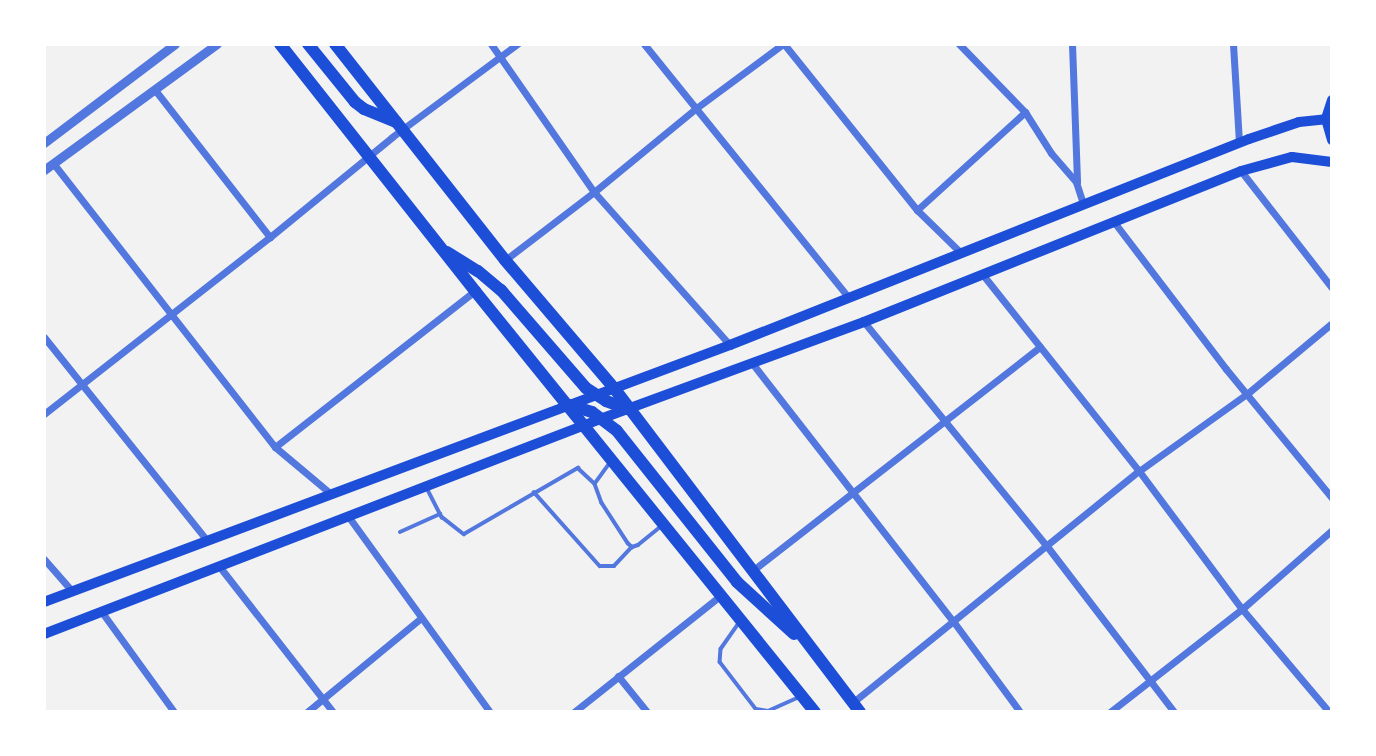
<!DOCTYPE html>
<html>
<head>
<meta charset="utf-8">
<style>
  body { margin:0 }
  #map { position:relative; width:1376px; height:756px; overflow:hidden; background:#f2f2f2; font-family:Commissioner,sans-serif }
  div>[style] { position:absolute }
  .service>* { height:3.5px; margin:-1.75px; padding:0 1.75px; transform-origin:1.75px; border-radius:1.75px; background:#5277de }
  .minor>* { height:7px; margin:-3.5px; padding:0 3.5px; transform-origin:3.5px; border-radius:3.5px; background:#5277de }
  .tertiary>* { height:9px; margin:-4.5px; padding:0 4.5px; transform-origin:4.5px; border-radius:4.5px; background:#5277de }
  .secondary>* { height:10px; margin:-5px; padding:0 5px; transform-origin:5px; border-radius:5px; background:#1d4ed8 }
  .primary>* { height:12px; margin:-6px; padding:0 6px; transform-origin:6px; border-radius:6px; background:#1d4ed8 }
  span { translate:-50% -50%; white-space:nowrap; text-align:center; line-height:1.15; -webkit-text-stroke:5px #fff; paint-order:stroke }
  .frame { position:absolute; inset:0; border:46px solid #fff; pointer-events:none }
</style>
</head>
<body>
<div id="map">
  <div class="service">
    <i style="left:611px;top:462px;width:27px;rotate:126deg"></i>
    <i style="left:595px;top:484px;width:20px;rotate:70deg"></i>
    <i style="left:602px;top:503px;width:48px;rotate:57deg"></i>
    <i style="left:628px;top:543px;width:6px;rotate:45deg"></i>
    <i style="left:632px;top:547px;width:6px;rotate:-18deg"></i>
    <i style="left:638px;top:545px;width:28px;rotate:-39deg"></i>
    <i style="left:427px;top:488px;width:33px;rotate:63deg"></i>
    <i style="left:442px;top:517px;width:28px;rotate:38deg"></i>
    <i style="left:464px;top:534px;width:132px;rotate:-30.1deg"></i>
    <i style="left:578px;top:468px;width:23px;rotate:43deg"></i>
    <i style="left:534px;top:492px;width:99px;rotate:48.3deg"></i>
    <i style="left:600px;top:566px;width:14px"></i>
    <i style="left:614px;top:566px;width:26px;rotate:-47deg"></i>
    <i style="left:400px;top:532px;width:44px;rotate:-24.2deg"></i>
    <i style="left:738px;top:625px;width:29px;rotate:125deg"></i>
    <i style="left:721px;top:649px;width:13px;rotate:94deg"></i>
    <i style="left:720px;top:662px;width:59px;rotate:52.5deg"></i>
    <i style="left:756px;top:709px;width:12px;rotate:9deg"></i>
    <i style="left:768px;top:711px;width:35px;rotate:-24deg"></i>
  </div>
  <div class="minor">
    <i style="left:491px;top:44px;width:180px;rotate:55.2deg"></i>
    <i style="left:594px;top:192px;width:205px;rotate:48.4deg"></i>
    <i style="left:644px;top:44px;width:324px;rotate:51.1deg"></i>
    <i style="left:784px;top:44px;width:213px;rotate:51.3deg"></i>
    <i style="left:917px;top:210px;width:59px;rotate:44.3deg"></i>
    <i style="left:959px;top:44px;width:95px;rotate:45.9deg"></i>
    <i style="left:1025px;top:112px;width:49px;rotate:57.6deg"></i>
    <i style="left:1051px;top:153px;width:38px;rotate:49deg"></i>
    <i style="left:1076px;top:182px;width:22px;rotate:72deg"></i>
    <i style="left:1072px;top:44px;width:138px;rotate:87.9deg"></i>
    <i style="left:1233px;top:44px;width:99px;rotate:86.5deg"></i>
    <i style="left:155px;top:90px;width:187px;rotate:52deg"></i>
    <i style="left:53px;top:163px;width:360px;rotate:52deg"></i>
    <i style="left:275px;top:447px;width:73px;rotate:40deg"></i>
    <i style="left:1241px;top:171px;width:148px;rotate:52.1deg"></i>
    <i style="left:917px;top:210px;width:146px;rotate:-42.2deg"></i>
    <i style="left:1114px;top:222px;width:185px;rotate:52.7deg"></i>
    <i style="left:1226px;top:369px;width:167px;rotate:50.6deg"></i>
    <i style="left:505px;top:260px;width:112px;rotate:-37.4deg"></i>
    <i style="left:594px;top:192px;width:131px;rotate:-39.4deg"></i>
    <i style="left:695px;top:109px;width:109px;rotate:-36.5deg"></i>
    <i style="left:983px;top:275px;width:251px;rotate:51.5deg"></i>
    <i style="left:1139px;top:471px;width:172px;rotate:53.3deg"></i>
    <i style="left:1242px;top:609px;width:135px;rotate:49.8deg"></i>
    <i style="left:864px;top:322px;width:288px;rotate:50.8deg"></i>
    <i style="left:1046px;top:545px;width:210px;rotate:52.5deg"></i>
    <i style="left:44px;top:337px;width:259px;rotate:51.3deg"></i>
    <i style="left:752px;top:363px;width:327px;rotate:52.1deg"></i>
    <i style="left:953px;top:621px;width:113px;rotate:53.6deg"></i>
    <i style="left:44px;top:414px;width:287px;rotate:-38.1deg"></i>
    <i style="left:270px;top:237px;width:158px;rotate:-39.3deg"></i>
    <i style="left:392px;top:137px;width:156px;rotate:-36.6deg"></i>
    <i style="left:275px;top:447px;width:254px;rotate:-38deg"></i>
    <i style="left:348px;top:516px;width:242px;rotate:54.1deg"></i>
    <i style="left:44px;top:559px;width:43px;rotate:48.8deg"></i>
    <i style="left:219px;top:566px;width:185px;rotate:52deg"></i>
    <i style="left:752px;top:571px;width:365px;rotate:-37.9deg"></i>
    <i style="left:101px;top:611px;width:125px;rotate:54.1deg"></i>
    <i style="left:618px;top:676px;width:46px;rotate:51.1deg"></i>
    <i style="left:852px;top:703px;width:369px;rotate:-39deg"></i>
    <i style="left:1139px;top:471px;width:134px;rotate:-35.6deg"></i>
    <i style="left:1248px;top:393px;width:109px;rotate:-39.8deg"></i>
    <i style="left:307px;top:712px;width:146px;rotate:-39.5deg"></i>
    <i style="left:574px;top:712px;width:188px;rotate:-38.5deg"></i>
    <i style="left:1110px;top:712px;width:167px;rotate:-38deg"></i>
    <i style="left:1242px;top:609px;width:120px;rotate:-41.3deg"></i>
  </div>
  <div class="tertiary">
    <i style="left:44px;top:143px;width:164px;rotate:-37.1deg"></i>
    <i style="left:44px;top:170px;width:214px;rotate:-36.1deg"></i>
  </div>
  <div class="secondary">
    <i style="left:1332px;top:100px;width:20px;rotate:108deg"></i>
    <i style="left:1326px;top:119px;width:22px;rotate:74deg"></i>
    <i style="left:44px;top:602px;width:733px;rotate:-20.54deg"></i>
    <i style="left:730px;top:345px;width:558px;rotate:-21.65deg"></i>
    <i style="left:1249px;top:139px;width:53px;rotate:-18.8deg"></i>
    <i style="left:1299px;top:122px;width:27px;rotate:-6deg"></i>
    <i style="left:44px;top:634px;width:599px;rotate:-21.13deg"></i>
    <i style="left:603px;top:418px;width:278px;rotate:-20.2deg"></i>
    <i style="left:864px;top:322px;width:406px;rotate:-21.8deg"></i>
    <i style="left:1241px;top:171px;width:53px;rotate:-15.4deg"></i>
    <i style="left:1292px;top:157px;width:40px;rotate:7.1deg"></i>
  </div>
  <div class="primary">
    <i style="left:280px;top:44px;width:315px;rotate:51.7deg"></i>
    <i style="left:475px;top:291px;width:541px;rotate:51.08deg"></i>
    <i style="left:308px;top:44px;width:75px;rotate:51deg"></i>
    <i style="left:355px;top:102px;width:11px;rotate:38deg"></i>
    <i style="left:364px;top:109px;width:35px;rotate:22deg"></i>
    <i style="left:335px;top:44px;width:275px;rotate:51.8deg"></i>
    <i style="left:505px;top:260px;width:168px;rotate:49.6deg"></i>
    <i style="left:614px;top:388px;width:407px;rotate:52.8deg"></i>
    <i style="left:447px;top:252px;width:36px;rotate:32deg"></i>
    <i style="left:478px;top:271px;width:30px;rotate:40deg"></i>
    <i style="left:501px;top:290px;width:130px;rotate:49.1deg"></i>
    <i style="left:586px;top:388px;width:24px;rotate:33deg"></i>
    <i style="left:606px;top:401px;width:23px;rotate:20deg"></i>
    <i style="left:569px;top:405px;width:24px;rotate:17deg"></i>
    <i style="left:592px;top:412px;width:31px;rotate:37deg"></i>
    <i style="left:617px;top:431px;width:193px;rotate:51.5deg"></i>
    <i style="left:737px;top:582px;width:77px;rotate:42.4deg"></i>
  </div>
  <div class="frame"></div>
</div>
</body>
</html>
